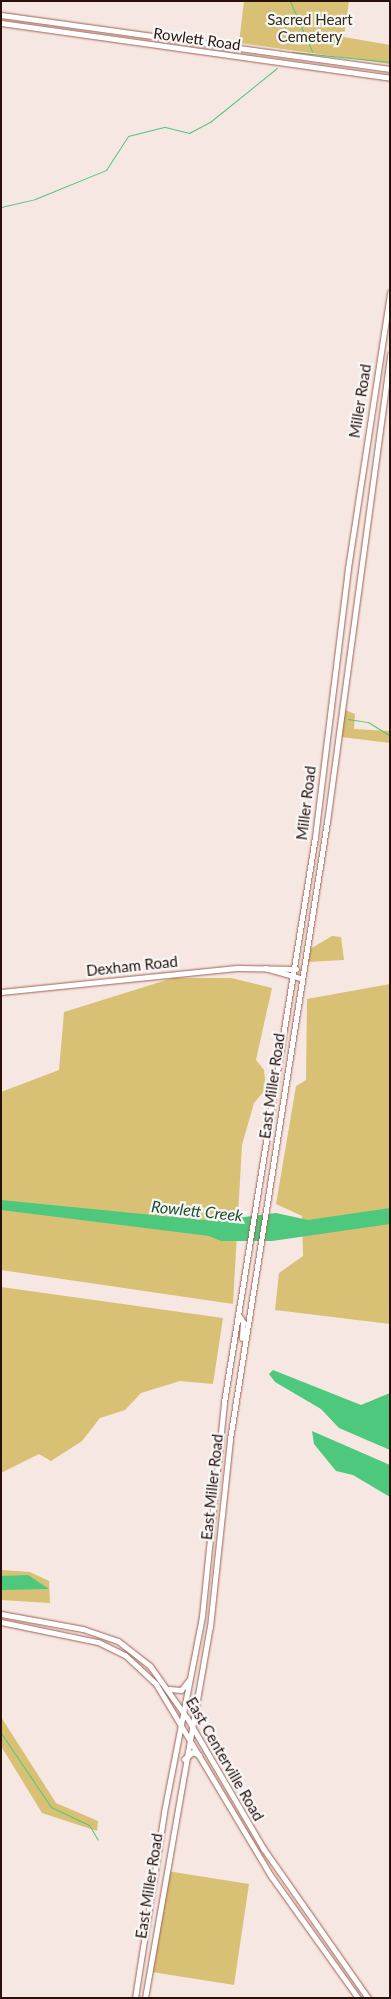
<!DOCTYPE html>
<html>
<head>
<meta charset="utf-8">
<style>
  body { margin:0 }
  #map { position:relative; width:391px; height:1999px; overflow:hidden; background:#f6e7e3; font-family:Lato,sans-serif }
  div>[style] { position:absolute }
  .green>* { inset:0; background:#d8c175 }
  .water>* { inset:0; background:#4dc87c }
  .stream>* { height:1px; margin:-0.5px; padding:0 0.5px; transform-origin:0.5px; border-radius:0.5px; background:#4dc87c }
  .roads { filter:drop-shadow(0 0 1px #9e6052) drop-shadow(0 0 1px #9e6052) }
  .secondary>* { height:5px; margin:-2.5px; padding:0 2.5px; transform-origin:2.5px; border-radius:2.5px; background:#fff }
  span { translate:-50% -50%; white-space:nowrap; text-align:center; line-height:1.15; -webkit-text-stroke:4.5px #f7f7f7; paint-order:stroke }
  .park-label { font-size:15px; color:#342e18 }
  .street-label { font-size:15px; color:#29100b }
  .water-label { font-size:16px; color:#1c4d2e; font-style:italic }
  .frame { position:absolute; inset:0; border:2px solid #29100b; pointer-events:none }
</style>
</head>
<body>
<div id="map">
  <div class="green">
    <i style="clip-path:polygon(244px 1px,349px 1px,344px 37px,390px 45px,390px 64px,239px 43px)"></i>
    <i style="clip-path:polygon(345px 710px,355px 714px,354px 729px,390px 731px,390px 743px,341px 737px)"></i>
    <i style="clip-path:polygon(332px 936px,341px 937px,344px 960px,308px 962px,310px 949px)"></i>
    <i style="clip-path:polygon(173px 978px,231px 978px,272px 988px,256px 1060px,264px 1070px,266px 1089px,254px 1103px,242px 1145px,233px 1304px,1px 1270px,1px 1092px,59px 1070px,64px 1012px)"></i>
    <i style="clip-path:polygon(390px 984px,390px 1324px,275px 1310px,279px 1273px,303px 1256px,302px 1216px,276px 1204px,296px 1086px,306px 1080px,307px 999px)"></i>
    <i style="clip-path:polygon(1px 1287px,223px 1318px,213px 1384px,180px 1381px,141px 1393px,125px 1410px,100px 1418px,82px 1441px,51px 1461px,39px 1454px,1px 1473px)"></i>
    <i style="clip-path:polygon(1px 1570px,30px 1572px,49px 1581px,50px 1603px,1px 1600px)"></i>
    <i style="clip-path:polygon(1px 1717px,56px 1803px,98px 1821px,97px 1831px,42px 1813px,1px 1746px)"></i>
    <i style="clip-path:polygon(167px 1871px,249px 1884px,234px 1985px,152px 1972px,161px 1912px,165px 1912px,162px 1907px)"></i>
  </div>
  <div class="water">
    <i style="clip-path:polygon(1px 1200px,214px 1221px,276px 1213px,308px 1220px,390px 1208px,390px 1224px,272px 1241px,221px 1241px,209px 1236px,1px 1210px)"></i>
    <i style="clip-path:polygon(273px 1370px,361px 1405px,390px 1393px,390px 1450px,339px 1428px,321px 1409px,275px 1382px,269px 1374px)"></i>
    <i style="clip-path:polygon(312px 1431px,390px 1465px,390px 1497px,353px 1475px,336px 1471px,314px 1444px)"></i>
    <i style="clip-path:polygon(28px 1575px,49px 1589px,2px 1590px,1px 1576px)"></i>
  </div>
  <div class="stream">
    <i style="left:290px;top:1px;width:55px;rotate:66.3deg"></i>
    <i style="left:292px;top:52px;width:99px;rotate:5.8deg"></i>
    <i style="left:1px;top:207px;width:35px;rotate:-13deg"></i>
    <i style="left:35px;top:199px;width:77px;rotate:-22.2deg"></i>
    <i style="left:106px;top:170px;width:40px;rotate:-57.1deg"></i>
    <i style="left:128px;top:136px;width:38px;rotate:-14deg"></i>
    <i style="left:165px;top:127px;width:25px;rotate:14deg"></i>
    <i style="left:189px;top:133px;width:24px;rotate:-28deg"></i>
    <i style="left:210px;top:122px;width:86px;rotate:-38.9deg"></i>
    <i style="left:348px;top:719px;width:20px;rotate:9deg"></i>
    <i style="left:368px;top:722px;width:26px;rotate:32deg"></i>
    <i style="left:1px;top:1733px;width:89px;rotate:56deg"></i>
    <i style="left:51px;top:1807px;width:42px;rotate:25.3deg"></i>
    <i style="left:89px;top:1825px;width:17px;rotate:59deg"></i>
  </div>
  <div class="roads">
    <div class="secondary">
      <i style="left:1px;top:15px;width:393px;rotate:7.9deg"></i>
      <i style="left:1px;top:23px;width:393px;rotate:8deg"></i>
      <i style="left:265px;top:968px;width:36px;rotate:16deg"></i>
      <i style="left:1px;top:992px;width:239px;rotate:-5.8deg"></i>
      <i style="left:239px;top:968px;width:57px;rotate:1deg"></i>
      <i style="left:239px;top:1316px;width:7px;rotate:56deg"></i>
      <i style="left:243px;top:1322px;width:16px;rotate:94deg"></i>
      <i style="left:1px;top:1614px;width:83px;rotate:10.4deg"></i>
      <i style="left:83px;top:1629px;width:37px;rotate:19deg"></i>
      <i style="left:118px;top:1641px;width:41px;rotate:38deg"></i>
      <i style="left:150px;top:1666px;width:64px;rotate:54.6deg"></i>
      <i style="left:187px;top:1718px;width:151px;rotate:59.7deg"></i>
      <i style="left:263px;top:1848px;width:183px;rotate:55deg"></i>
      <i style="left:1px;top:1622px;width:99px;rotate:11.7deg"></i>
      <i style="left:98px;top:1642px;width:30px;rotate:26deg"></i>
      <i style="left:125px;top:1655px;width:42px;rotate:43.1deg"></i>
      <i style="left:156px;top:1684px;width:224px;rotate:59.1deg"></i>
      <i style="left:271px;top:1876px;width:150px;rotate:54.5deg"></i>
      <i style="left:169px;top:1689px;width:12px;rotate:5deg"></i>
      <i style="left:181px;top:1690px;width:13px;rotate:-51deg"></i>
      <i style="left:184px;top:1759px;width:11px;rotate:-38deg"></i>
      <i style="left:193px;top:1752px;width:7px;rotate:27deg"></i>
      <i style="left:135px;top:1998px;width:188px;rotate:-81.1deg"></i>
      <i style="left:164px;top:1812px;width:200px;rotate:-79deg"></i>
      <i style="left:202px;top:1616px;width:215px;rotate:-84.1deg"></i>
      <i style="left:224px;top:1402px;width:572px;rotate:-80.85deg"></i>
      <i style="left:315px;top:837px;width:271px;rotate:-83deg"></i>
      <i style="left:348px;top:568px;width:279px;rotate:-81.3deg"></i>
      <i style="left:145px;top:1998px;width:377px;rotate:-80.1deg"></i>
      <i style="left:210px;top:1627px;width:189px;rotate:-83.9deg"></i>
      <i style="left:230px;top:1439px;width:625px;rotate:-81.07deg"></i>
      <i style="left:327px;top:822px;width:472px;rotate:-82.3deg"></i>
    </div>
  </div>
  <div class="park-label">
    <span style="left:310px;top:28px">Sacred Heart<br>Cemetery</span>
  </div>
  <div class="street-label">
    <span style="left:197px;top:39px;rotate:8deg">Rowlett Road</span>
    <span style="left:360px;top:401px;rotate:-81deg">Miller Road</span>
    <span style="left:306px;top:803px;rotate:-83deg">Miller Road</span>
    <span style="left:132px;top:966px;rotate:-6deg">Dexham Road</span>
    <span style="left:272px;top:1086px;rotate:-82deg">East Miller Road</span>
    <span style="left:212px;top:1487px;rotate:-84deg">East Miller Road</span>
    <span style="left:225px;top:1759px;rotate:60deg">East Centerville Road</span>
    <span style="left:149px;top:1886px;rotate:-81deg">East Miller Road</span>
  </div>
  <div class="water-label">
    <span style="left:197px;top:1211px;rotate:6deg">Rowlett Creek</span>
  </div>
  <div class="frame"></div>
</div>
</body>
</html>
